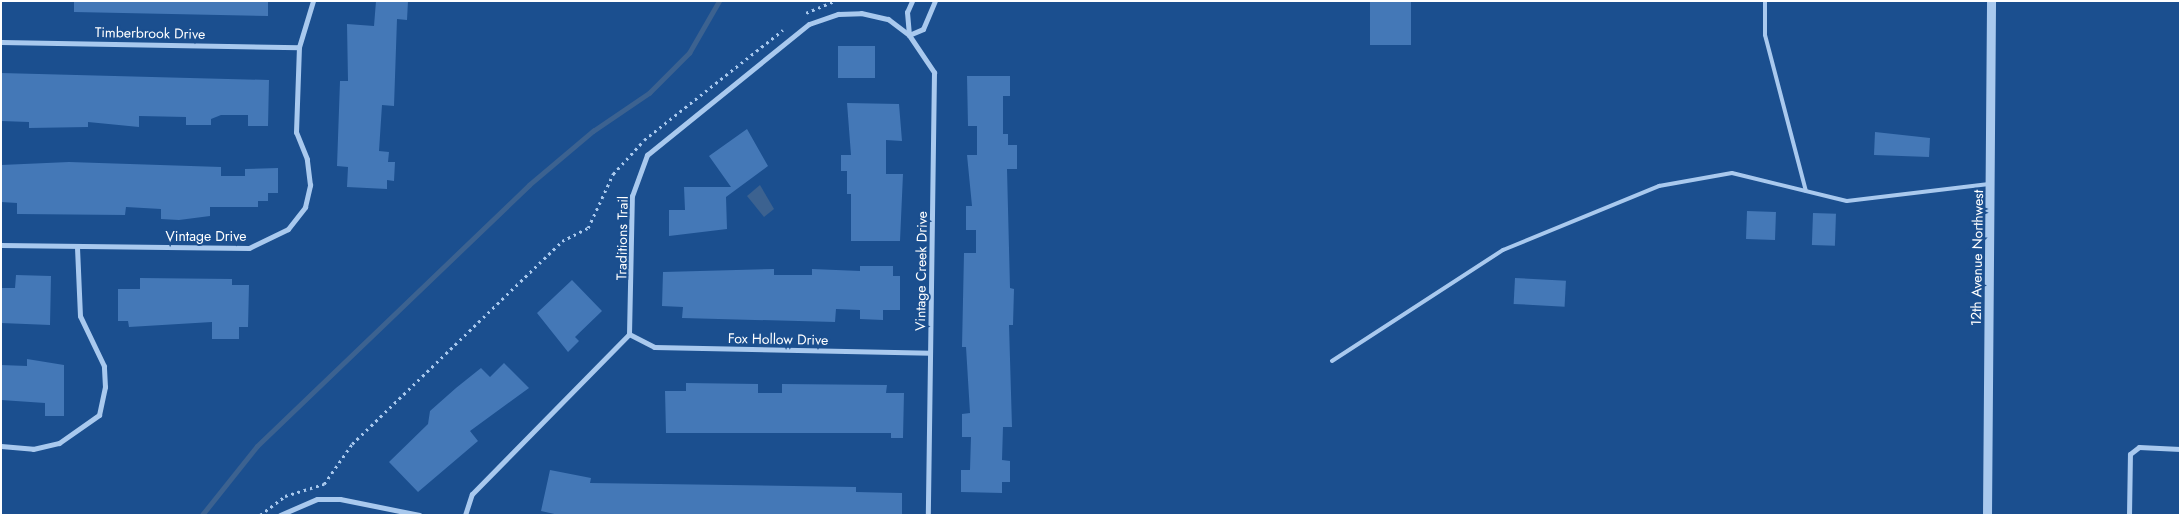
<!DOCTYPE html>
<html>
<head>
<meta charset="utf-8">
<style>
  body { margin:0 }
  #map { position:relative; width:2181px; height:516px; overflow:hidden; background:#1b4f8f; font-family:Jost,sans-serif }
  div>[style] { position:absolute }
  .water>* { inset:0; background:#3c6290 }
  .stream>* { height:4.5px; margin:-2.25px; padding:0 2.25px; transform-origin:2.25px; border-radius:2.25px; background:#3c6290 }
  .building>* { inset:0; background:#4478b7; transform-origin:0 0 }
  .path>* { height:2.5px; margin-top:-1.25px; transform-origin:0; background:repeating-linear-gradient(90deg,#a9c9ee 0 2.5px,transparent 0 6.5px) }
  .service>* { height:4px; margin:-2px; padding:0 2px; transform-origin:2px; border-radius:2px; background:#a9c9ee }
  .minor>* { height:5px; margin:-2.5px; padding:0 2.5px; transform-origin:2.5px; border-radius:2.5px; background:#a9c9ee }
  .tertiary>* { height:9px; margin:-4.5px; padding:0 4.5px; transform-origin:4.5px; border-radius:4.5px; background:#a9c9ee }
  span { translate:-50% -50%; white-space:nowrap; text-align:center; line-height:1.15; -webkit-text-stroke:4px #1b4f8f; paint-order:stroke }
  .street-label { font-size:14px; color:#fff }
  .frame { position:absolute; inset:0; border:2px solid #fff; pointer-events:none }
</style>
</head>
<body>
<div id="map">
  <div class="water">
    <i style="clip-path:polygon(760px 185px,774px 209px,764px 217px,747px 196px)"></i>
  </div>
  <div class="stream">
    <i style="left:202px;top:515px;width:88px;rotate:-51.4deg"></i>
    <i style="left:257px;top:446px;width:377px;rotate:-43.8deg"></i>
    <i style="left:529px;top:185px;width:84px;rotate:-40.2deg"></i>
    <i style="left:593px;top:131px;width:68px;rotate:-34.2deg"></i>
    <i style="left:649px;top:93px;width:57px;rotate:-45deg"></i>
    <i style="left:689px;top:53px;width:60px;rotate:-60deg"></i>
  </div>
  <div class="building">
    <i style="clip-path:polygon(74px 1px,268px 1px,268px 16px,74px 12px)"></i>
    <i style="clip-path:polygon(376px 1px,408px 1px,407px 20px,397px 19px,394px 106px,382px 105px,379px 151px,389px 152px,388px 162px,395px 162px,394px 181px,387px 180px,387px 189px,347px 187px,348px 167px,337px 166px,340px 81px,348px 81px,347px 24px,374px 26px)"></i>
    <i style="left:1370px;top:1px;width:41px;height:44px"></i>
    <i style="left:838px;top:46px;width:37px;height:32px"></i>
    <i style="clip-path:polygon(1px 73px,269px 80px,268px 126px,248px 126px,248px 115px,221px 115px,211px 119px,211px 125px,186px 125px,186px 117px,139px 116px,139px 127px,88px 122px,88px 127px,29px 128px,29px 122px,1px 121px)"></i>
    <i style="clip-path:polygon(967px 76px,1010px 76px,1010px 96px,1003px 96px,1003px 134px,1008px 134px,1008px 145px,1017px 145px,1017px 169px,1007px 169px,1010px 288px,1014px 289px,1013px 325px,1009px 325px,1012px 427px,1003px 427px,1002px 460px,1010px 461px,1010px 482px,1002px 482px,1002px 493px,961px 492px,961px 470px,970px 470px,971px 437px,962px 437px,962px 414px,970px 413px,966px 347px,962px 347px,964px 253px,976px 253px,976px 230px,966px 230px,966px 206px,972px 206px,967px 155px,977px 155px,977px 126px,968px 126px)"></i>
    <i style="clip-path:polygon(847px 103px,899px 104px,902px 141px,886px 140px,886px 174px,903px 174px,900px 241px,851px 241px,851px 194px,847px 194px,847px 171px,841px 171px,841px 155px,851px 155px)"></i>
    <i style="clip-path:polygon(747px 129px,768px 166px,726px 197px,727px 229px,669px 236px,669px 210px,685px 210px,684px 187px,731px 187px,709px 156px)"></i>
    <i style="clip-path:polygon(1875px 132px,1930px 138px,1929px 157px,1874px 155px)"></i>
    <i style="clip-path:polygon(69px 162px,221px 167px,221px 176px,245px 176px,245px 169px,278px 168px,278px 193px,268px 193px,268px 201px,258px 201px,258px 207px,210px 207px,210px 216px,179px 220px,161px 219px,161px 209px,126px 207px,125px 215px,17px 214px,17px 203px,1px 202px,1px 165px)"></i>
    <i style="left:1747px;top:211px;width:29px;height:28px;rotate:2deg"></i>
    <i style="left:1813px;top:213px;width:23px;height:32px;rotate:2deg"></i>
    <i style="clip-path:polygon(860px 266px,893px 266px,893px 276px,900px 276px,900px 310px,883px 310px,883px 320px,860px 319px,860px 310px,836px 309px,835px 322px,682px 318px,683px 307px,662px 306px,663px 272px,774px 269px,774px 275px,812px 275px,812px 269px,860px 271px)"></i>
    <i style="clip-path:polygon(16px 275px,51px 276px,50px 325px,1px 323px,1px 288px,15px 288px)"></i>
    <i style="clip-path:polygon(140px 278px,232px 279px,232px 285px,249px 285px,248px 327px,239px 327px,239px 339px,212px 339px,212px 322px,129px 327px,128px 321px,118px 321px,118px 289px,140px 289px)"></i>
    <i style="left:1515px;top:278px;width:51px;height:26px;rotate:3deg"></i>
    <i style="clip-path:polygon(572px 280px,602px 311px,575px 337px,579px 341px,568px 352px,537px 313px)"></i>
    <i style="clip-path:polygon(27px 359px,64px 365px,64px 416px,45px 416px,45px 403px,1px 400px,1px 365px,27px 366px)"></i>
    <i style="clip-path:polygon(504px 363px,529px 388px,470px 431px,478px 441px,418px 492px,389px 462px,428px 424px,430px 411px,456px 388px,481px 368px,490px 377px)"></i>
    <i style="clip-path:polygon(686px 383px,758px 384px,758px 393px,782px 393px,782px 384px,887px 385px,886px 393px,904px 393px,903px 438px,891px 438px,891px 433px,666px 433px,665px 391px,686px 391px)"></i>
    <i style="clip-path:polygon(550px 470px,591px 478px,590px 483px,856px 487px,856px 492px,902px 493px,902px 515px,559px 515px,541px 511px)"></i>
  </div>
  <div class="path">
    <i style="left:873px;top:1px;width:15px"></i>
    <i style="left:806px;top:13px;width:30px;rotate:-23deg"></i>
    <i style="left:260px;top:515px;width:31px;rotate:-37deg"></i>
    <i style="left:285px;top:496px;width:41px;rotate:-17.1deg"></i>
    <i style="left:324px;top:484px;width:49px;rotate:-55deg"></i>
    <i style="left:352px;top:444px;width:292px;rotate:-44deg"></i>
    <i style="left:562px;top:241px;width:29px;rotate:-27deg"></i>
    <i style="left:588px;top:228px;width:60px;rotate:-65.2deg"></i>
    <i style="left:613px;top:174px;width:46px;rotate:-47.6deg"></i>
    <i style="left:644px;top:140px;width:177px;rotate:-38.4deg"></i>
  </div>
  <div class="service">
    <i style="left:1765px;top:1px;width:34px;rotate:90deg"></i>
    <i style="left:1765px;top:35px;width:161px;rotate:75.3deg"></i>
    <i style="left:1332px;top:361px;width:204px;rotate:-33deg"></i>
    <i style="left:1503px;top:250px;width:169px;rotate:-22.3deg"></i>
    <i style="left:1659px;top:186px;width:74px;rotate:-10.1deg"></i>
    <i style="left:1732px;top:173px;width:118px;rotate:13.7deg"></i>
    <i style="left:1847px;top:201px;width:143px;rotate:-6.8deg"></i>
  </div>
  <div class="minor">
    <i style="left:912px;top:1px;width:12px;rotate:114deg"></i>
    <i style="left:907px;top:12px;width:23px;rotate:85deg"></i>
    <i style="left:909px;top:35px;width:15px;rotate:-23deg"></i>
    <i style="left:923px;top:29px;width:30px;rotate:-67deg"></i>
    <i style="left:1px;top:42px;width:298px;rotate:1deg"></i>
    <i style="left:1px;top:245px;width:248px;rotate:0.7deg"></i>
    <i style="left:249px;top:248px;width:43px;rotate:-26deg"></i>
    <i style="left:288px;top:229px;width:28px;rotate:-52deg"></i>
    <i style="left:305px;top:207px;width:23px;rotate:-77deg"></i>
    <i style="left:310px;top:185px;width:26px;rotate:-97deg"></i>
    <i style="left:307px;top:159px;width:29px;rotate:-112deg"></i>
    <i style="left:296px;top:132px;width:85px;rotate:-88deg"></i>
    <i style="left:299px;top:47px;width:48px;rotate:-73.1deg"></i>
    <i style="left:629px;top:334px;width:28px;rotate:27deg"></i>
    <i style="left:654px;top:347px;width:276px;rotate:1.2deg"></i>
    <i style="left:1px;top:446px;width:32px;rotate:5deg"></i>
    <i style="left:33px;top:449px;width:27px;rotate:-13deg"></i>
    <i style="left:59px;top:443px;width:49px;rotate:-35deg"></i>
    <i style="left:99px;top:415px;width:29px;rotate:-78deg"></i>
    <i style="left:105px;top:387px;width:21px;rotate:-93deg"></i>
    <i style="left:104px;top:366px;width:55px;rotate:-115.6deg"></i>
    <i style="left:80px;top:316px;width:69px;rotate:-92.5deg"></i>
    <i style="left:280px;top:515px;width:40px;rotate:-23.4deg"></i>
    <i style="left:317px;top:499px;width:23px"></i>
    <i style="left:340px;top:499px;width:81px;rotate:11.4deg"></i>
    <i style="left:465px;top:515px;width:22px;rotate:-72deg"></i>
    <i style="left:472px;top:494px;width:224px;rotate:-45.5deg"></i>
    <i style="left:629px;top:334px;width:138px;rotate:-88.8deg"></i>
    <i style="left:632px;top:196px;width:44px;rotate:-69.9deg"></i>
    <i style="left:647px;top:155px;width:208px;rotate:-39deg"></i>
    <i style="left:809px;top:24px;width:31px;rotate:-19deg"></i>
    <i style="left:838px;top:14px;width:23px;rotate:-2deg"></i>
    <i style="left:861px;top:13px;width:28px;rotate:13deg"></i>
    <i style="left:888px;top:19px;width:26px;rotate:37deg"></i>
    <i style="left:909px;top:35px;width:45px;rotate:56deg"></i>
    <i style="left:934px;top:72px;width:443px;rotate:90.8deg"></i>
    <i style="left:2129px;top:515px;width:61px;rotate:-89.1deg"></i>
    <i style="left:2130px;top:454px;width:11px;rotate:-38deg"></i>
    <i style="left:2139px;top:447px;width:41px;rotate:2.8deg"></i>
  </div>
  <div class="tertiary">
    <i style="left:1987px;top:515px;width:514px;rotate:-89.55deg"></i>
  </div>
  <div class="street-label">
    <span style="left:150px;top:33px;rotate:1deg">Timberbrook Drive</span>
    <span style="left:206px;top:236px">Vintage Drive</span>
    <span style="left:622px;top:238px;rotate:-89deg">Traditions Trail</span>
    <span style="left:1977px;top:258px;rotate:-89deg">12th Avenue Northwest</span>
    <span style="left:921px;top:271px;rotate:-89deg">Vintage Creek Drive</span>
    <span style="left:778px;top:339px;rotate:1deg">Fox Hollow Drive</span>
  </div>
  <div class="frame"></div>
</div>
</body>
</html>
